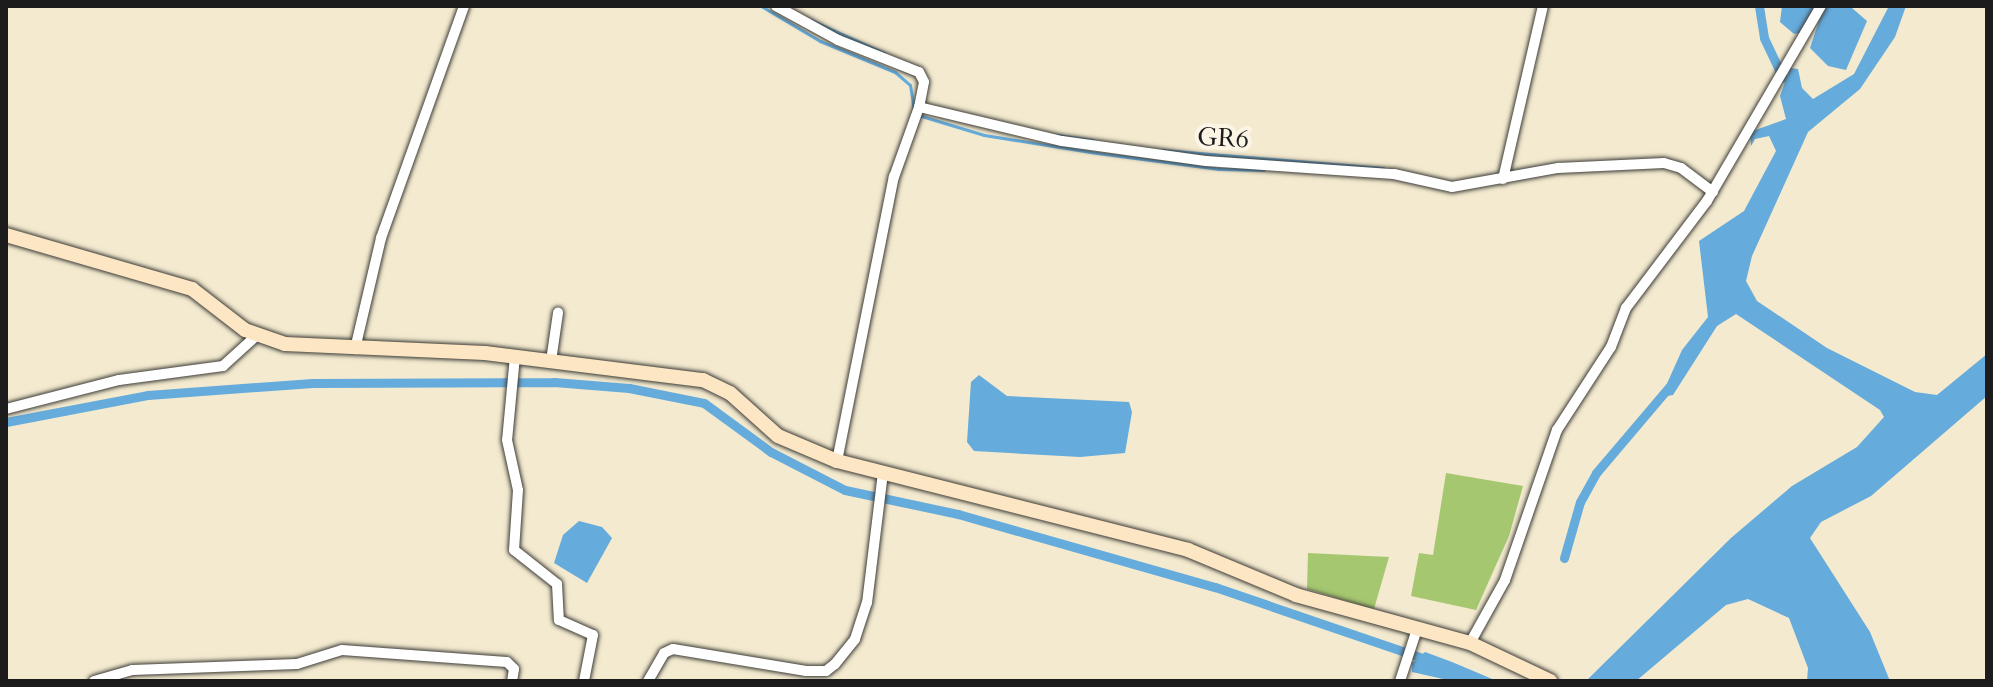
<!DOCTYPE html>
<html>
<head>
<meta charset="utf-8">
<style>
  body { margin:0 }
  #map { position:relative; width:1993px; height:687px; overflow:hidden; background:#f3eacf; font-family:Cardo,serif }
  div>[style] { position:absolute }
  .green>* { inset:0; background:#a5c770 }
  .water>* { inset:0; background:#65abdb }
  .stream>* { height:3px; margin:-1.5px; padding:0 1.5px; transform-origin:1.5px; border-radius:1.5px; background:#65abdb }
  .canal>* { height:9px; margin:-4.5px; padding:0 4.5px; transform-origin:4.5px; border-radius:4.5px; background:#65abdb }
  .roads { filter:drop-shadow(0 0 2px #3c3b37) drop-shadow(0 0 2px #3c3b37) }
  .minor>* { height:10px; margin:-5px; padding:0 5px; transform-origin:5px; border-radius:5px; background:#fff }
  .secondary>* { height:14px; margin:-7px; padding:0 7px; transform-origin:7px; border-radius:7px; background:#fce6c4 }
  span { translate:-50% -50%; white-space:nowrap; text-align:center; line-height:1.15; -webkit-text-stroke:8px #fcf5e5; paint-order:stroke }
  .street-label { font-size:26px; color:#1c1c1c }
  .frame { position:absolute; inset:0; border:8px solid #1c1c1c; pointer-events:none }
</style>
</head>
<body>
<div id="map">
  <div class="green">
    <i style="clip-path:polygon(1446px 473px,1523px 486px,1509px 536px,1476px 610px,1411px 596px,1419px 553px,1433px 555px)"></i>
    <i style="clip-path:polygon(1308px 553px,1389px 557px,1374px 609px,1307px 589px)"></i>
  </div>
  <div class="water">
    <i style="clip-path:polygon(1782px 6px,1816px 6px,1800px 33px,1794px 34px,1780px 22px)"></i>
    <i style="clip-path:polygon(1824px 6px,1852px 8px,1867px 21px,1846px 70px,1828px 66px,1810px 48px)"></i>
    <i style="clip-path:polygon(1889px 6px,1906px 6px,1895px 37px,1860px 89px,1808px 132px,1752px 256px,1746px 281px,1757px 301px,1827px 348px,1915px 392px,1937px 395px,1987px 354px,1987px 396px,1871px 496px,1821px 522px,1810px 538px,1870px 632px,1890px 681px,1807px 681px,1808px 668px,1789px 618px,1748px 599px,1726px 605px,1636px 681px,1586px 681px,1731px 538px,1792px 486px,1857px 447px,1884px 417px,1880px 410px,1736px 314px,1717px 326px,1673px 395px,1661px 397px,1682px 350px,1708px 317px,1699px 241px,1744px 211px,1776px 151px,1769px 136px,1755px 139px,1751px 146px,1750px 132px,1786px 119px,1780px 96px,1790px 68px,1798px 69px,1802px 88px,1813px 99px,1854px 74px)"></i>
    <i style="clip-path:polygon(979px 375px,1007px 396px,1129px 402px,1132px 412px,1125px 453px,1080px 457px,974px 451px,967px 442px,971px 382px)"></i>
    <i style="clip-path:polygon(579px 521px,602px 527px,612px 538px,587px 583px,554px 563px,563px 535px)"></i>
    <i style="clip-path:polygon(1425px 652px,1452px 662px,1497px 681px,1452px 681px,1412px 672px,1412px 663px)"></i>
  </div>
  <div class="stream">
    <i style="left:761px;top:6px;width:69px;rotate:30.7deg"></i>
    <i style="left:820px;top:41px;width:81px;rotate:22.5deg"></i>
    <i style="left:895px;top:72px;width:20px;rotate:41deg"></i>
    <i style="left:910px;top:85px;width:24px;rotate:81deg"></i>
    <i style="left:811px;top:20px;width:80px;rotate:24.3deg"></i>
    <i style="left:918px;top:115px;width:69px;rotate:16.9deg"></i>
    <i style="left:984px;top:135px;width:114px;rotate:9.1deg"></i>
    <i style="left:1097px;top:153px;width:123px;rotate:7.5deg"></i>
    <i style="left:1219px;top:169px;width:45px;rotate:1.3deg"></i>
    <i style="left:1057px;top:135px;width:36px;rotate:8deg"></i>
    <i style="left:1163px;top:150px;width:221px;rotate:4.7deg"></i>
  </div>
  <div class="canal">
    <i style="left:1759px;top:6px;width:32px;rotate:81deg"></i>
    <i style="left:1764px;top:38px;width:44px;rotate:64.6deg"></i>
    <i style="left:6px;top:422px;width:145px;rotate:-10.8deg"></i>
    <i style="left:148px;top:395px;width:165px;rotate:-4.2deg"></i>
    <i style="left:313px;top:383px;width:241px;rotate:-0.2deg"></i>
    <i style="left:554px;top:382px;width:75px;rotate:4.6deg"></i>
    <i style="left:629px;top:388px;width:76px;rotate:11.3deg"></i>
    <i style="left:704px;top:403px;width:83px;rotate:36.2deg"></i>
    <i style="left:771px;top:452px;width:83px;rotate:27.2deg"></i>
    <i style="left:845px;top:490px;width:116px;rotate:12deg"></i>
    <i style="left:958px;top:514px;width:267px;rotate:15.9deg"></i>
    <i style="left:1215px;top:587px;width:228px;rotate:18.9deg"></i>
    <i style="left:1564px;top:558px;width:58px;rotate:-74.1deg"></i>
    <i style="left:1580px;top:502px;width:33px;rotate:-61deg"></i>
    <i style="left:1596px;top:473px;width:113px;rotate:-49.7deg"></i>
  </div>
  <div class="roads">
    <div class="minor">
      <i style="left:776px;top:6px;width:71px;rotate:28.7deg"></i>
      <i style="left:838px;top:40px;width:87px;rotate:21.6deg"></i>
      <i style="left:919px;top:72px;width:11px;rotate:63deg"></i>
      <i style="left:924px;top:82px;width:25px;rotate:101deg"></i>
      <i style="left:919px;top:107px;width:147px;rotate:13.4deg"></i>
      <i style="left:1062px;top:141px;width:145px;rotate:7.9deg"></i>
      <i style="left:1206px;top:161px;width:188px;rotate:4deg"></i>
      <i style="left:1394px;top:174px;width:59px;rotate:12.6deg"></i>
      <i style="left:1452px;top:187px;width:108px;rotate:-10.2deg"></i>
      <i style="left:1558px;top:168px;width:106px;rotate:-2.7deg"></i>
      <i style="left:1664px;top:163px;width:18px;rotate:16deg"></i>
      <i style="left:1681px;top:168px;width:40px;rotate:37deg"></i>
      <i style="left:1503px;top:179px;width:178px;rotate:-77deg"></i>
      <i style="left:355px;top:349px;width:114px;rotate:-76.8deg"></i>
      <i style="left:381px;top:238px;width:246px;rotate:-70.3deg"></i>
      <i style="left:515px;top:356px;width:84px;rotate:95.4deg"></i>
      <i style="left:507px;top:440px;width:51px;rotate:77.6deg"></i>
      <i style="left:518px;top:490px;width:60px;rotate:93.8deg"></i>
      <i style="left:514px;top:550px;width:55px;rotate:38.3deg"></i>
      <i style="left:557px;top:584px;width:36px;rotate:87deg"></i>
      <i style="left:559px;top:620px;width:37px;rotate:24deg"></i>
      <i style="left:593px;top:635px;width:47px;rotate:101.1deg"></i>
      <i style="left:551px;top:361px;width:49px;rotate:-81.7deg"></i>
      <i style="left:6px;top:409px;width:117px;rotate:-14.4deg"></i>
      <i style="left:119px;top:380px;width:105px;rotate:-7.7deg"></i>
      <i style="left:223px;top:366px;width:45px;rotate:-42.3deg"></i>
      <i style="left:837px;top:461px;width:290px;rotate:-78.7deg"></i>
      <i style="left:894px;top:177px;width:74px;rotate:-70.3deg"></i>
      <i style="left:1470px;top:643px;width:72px;rotate:-60.9deg"></i>
      <i style="left:1505px;top:580px;width:159px;rotate:-70.9deg"></i>
      <i style="left:1557px;top:430px;width:99px;rotate:-57deg"></i>
      <i style="left:1611px;top:347px;width:42px;rotate:-69deg"></i>
      <i style="left:1626px;top:308px;width:134px;rotate:-52.9deg"></i>
      <i style="left:1707px;top:201px;width:226px;rotate:-59.7deg"></i>
      <i style="left:94px;top:681px;width:40px;rotate:-16deg"></i>
      <i style="left:132px;top:670px;width:165px;rotate:-2.1deg"></i>
      <i style="left:297px;top:664px;width:47px;rotate:-17.3deg"></i>
      <i style="left:342px;top:650px;width:165px;rotate:4.2deg"></i>
      <i style="left:507px;top:662px;width:10px;rotate:45deg"></i>
      <i style="left:514px;top:669px;width:12px;rotate:99deg"></i>
      <i style="left:648px;top:681px;width:32px;rotate:-60deg"></i>
      <i style="left:664px;top:653px;width:10px;rotate:-24deg"></i>
      <i style="left:673px;top:649px;width:135px;rotate:9.4deg"></i>
      <i style="left:806px;top:671px;width:20px"></i>
      <i style="left:826px;top:671px;width:11px;rotate:-38deg"></i>
      <i style="left:835px;top:664px;width:32px;rotate:-51deg"></i>
      <i style="left:855px;top:639px;width:38px;rotate:-72deg"></i>
      <i style="left:867px;top:603px;width:131px;rotate:-83deg"></i>
      <i style="left:1400px;top:681px;width:55px;rotate:-71.9deg"></i>
    </div>
    <div class="secondary">
      <i style="left:6px;top:235px;width:194px;rotate:16.2deg"></i>
      <i style="left:192px;top:289px;width:67px;rotate:37.7deg"></i>
      <i style="left:245px;top:330px;width:42px;rotate:19.3deg"></i>
      <i style="left:285px;top:344px;width:200px;rotate:2.6deg"></i>
      <i style="left:485px;top:353px;width:220px;rotate:7.1deg"></i>
      <i style="left:703px;top:380px;width:30px;rotate:26deg"></i>
      <i style="left:730px;top:393px;width:64px;rotate:41.9deg"></i>
      <i style="left:778px;top:436px;width:64px;rotate:23deg"></i>
      <i style="left:837px;top:461px;width:362px;rotate:14.2deg"></i>
      <i style="left:1188px;top:550px;width:117px;rotate:22.6deg"></i>
      <i style="left:1296px;top:595px;width:180px;rotate:15.4deg"></i>
      <i style="left:1470px;top:643px;width:89px;rotate:25.4deg"></i>
    </div>
  </div>
  <div class="street-label">
    <span style="left:1223px;top:138px;rotate:3deg">GR6</span>
  </div>
  <div class="frame"></div>
</div>
</body>
</html>
